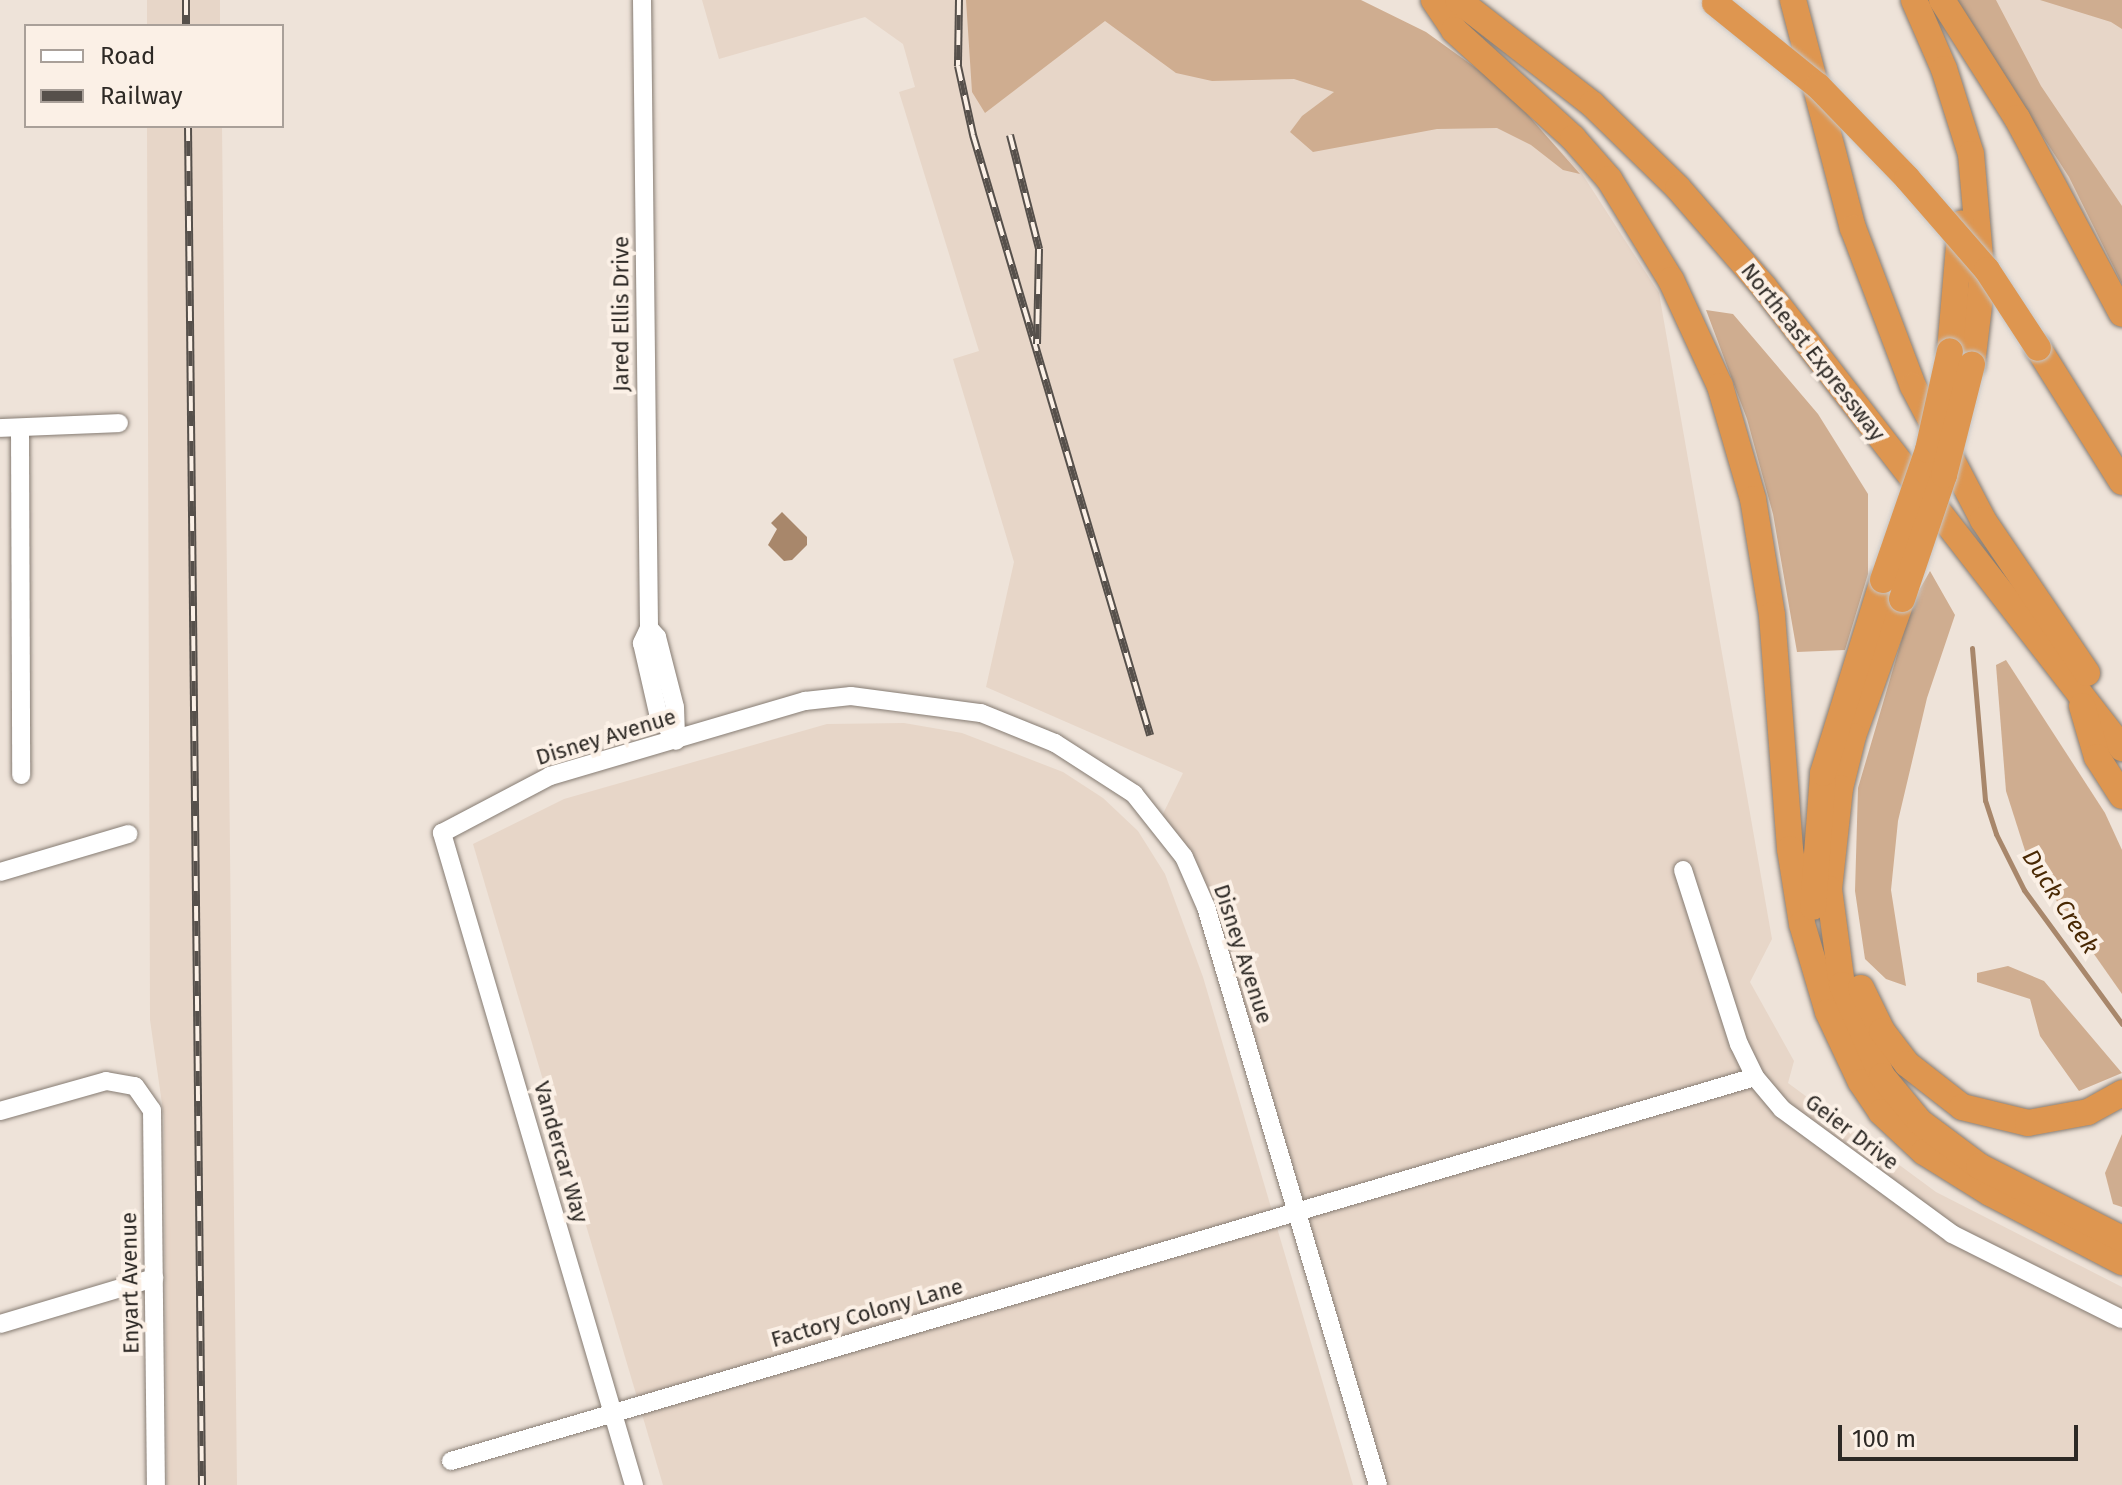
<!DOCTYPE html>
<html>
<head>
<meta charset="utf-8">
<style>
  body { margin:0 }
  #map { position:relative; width:2122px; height:1485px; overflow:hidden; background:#eee3d9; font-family:"Fira Sans",sans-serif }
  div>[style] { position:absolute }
  .built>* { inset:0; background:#e7d6c8; transform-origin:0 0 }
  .forest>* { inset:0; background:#cfad90 }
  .water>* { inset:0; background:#a8876b }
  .stream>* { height:5px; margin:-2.5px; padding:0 2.5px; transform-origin:2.5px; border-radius:2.5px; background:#a8876b }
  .roads { filter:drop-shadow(0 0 2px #867c73) drop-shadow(0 0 2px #867c73) }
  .minor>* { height:18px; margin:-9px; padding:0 9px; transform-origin:9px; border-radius:9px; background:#fff }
  .highway>* { height:26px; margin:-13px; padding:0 13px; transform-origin:13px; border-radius:13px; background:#de9650 }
  .rail>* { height:8px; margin-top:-4px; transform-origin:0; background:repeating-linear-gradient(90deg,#fbf0e6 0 15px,#56504b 0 30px); box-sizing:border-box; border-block:2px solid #56504b }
  .bridges { filter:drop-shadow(0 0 2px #c8c7c6) drop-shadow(0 0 2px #c8c7c6) }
  .highway-bridge>* { height:26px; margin:-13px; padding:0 13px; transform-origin:13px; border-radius:13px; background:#de9650 }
  span { translate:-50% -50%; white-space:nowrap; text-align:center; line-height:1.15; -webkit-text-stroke:8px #fbf0e6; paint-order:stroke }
  .street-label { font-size:22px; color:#2d2925 }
  .water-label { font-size:24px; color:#492803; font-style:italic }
  .legend { position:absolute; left:24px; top:24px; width:260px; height:104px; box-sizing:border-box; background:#fbf0e6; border:2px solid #a9a099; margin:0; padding:10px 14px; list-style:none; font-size:24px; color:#2d2925 }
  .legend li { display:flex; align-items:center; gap:16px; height:40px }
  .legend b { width:40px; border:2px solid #a9a099 }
  .scale { position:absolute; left:1838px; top:1425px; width:240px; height:36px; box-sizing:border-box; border:4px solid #2d2925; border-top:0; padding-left:10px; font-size:24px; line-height:28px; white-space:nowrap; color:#2d2925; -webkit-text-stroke:6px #fbf0e6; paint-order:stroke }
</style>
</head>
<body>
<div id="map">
  <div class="built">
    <i style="left:147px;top:0;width:73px;height:26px"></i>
    <i style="clip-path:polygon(702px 0,1343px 0,1498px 88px,1579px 169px,1659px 293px,1772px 939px,1750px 982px,1794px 1061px,1788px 1083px,1936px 1192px,2122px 1287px,2122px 1485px,1378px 1485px,1206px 907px,1159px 822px,1183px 773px,986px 687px,1014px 562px,953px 359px,979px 351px,899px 92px,915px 87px,903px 44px,865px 17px,719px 59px)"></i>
    <i style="clip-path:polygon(1941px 0,2122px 0,2122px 314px)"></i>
    <i style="clip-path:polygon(147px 126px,222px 126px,237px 1485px,167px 1485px,164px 1118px,150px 1020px)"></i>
    <i style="clip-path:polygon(904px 723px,962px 733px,1063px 772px,1103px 798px,1138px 831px,1165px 874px,1203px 977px,1353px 1485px,663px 1485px,473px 844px,564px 799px,827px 724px)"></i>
  </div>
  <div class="forest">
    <i style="clip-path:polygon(966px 0,1361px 0,1426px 32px,1505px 89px,1580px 174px,1563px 170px,1531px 145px,1497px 128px,1437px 129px,1313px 152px,1290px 132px,1302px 116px,1334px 92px,1294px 79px,1212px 81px,1176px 73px,1105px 21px,985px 113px,972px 92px)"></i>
    <i style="clip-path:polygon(1955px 0,1996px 0,2041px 86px,2122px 206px,2122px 284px,2069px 177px)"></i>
    <i style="clip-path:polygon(2040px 0,2122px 0,2122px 29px,2111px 22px)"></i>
    <i style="clip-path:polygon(1706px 310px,1733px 314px,1818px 414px,1868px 494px,1868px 574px,1845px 650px,1797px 652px,1773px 514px,1747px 419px)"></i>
    <i style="clip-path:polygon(1930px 571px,1955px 615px,1927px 698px,1898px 821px,1891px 890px,1906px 986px,1886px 979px,1865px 959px,1855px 891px,1858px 788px,1913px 601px)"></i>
    <i style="clip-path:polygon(2006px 660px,2105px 813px,2122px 850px,2122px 994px,2028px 860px,2006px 791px,1996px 665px)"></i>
    <i style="clip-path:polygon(2008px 966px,2044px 981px,2122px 1073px,2079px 1091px,2040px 1036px,2030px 999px,1977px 982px,1977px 973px)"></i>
    <i style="clip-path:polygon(2122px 1134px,2122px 1207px,2113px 1204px,2105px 1173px)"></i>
  </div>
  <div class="water">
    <i style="clip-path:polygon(782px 512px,807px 537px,807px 545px,792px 560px,784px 561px,768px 545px,777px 529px,771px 523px)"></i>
  </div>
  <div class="stream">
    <i style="left:1972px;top:648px;width:153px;rotate:85.1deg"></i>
    <i style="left:1985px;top:800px;width:36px;rotate:72deg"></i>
    <i style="left:1996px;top:834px;width:63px;rotate:63.4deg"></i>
    <i style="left:2024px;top:890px;width:166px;rotate:53.8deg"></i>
  </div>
  <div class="roads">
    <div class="minor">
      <i style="left:642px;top:0;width:628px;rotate:89.36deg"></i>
      <i style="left:649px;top:628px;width:17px;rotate:115deg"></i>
      <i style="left:642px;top:643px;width:72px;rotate:77.1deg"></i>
      <i style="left:658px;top:713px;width:33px;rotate:57deg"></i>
      <i style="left:0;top:428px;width:119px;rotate:-2.4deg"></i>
      <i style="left:20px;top:428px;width:347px;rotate:89.8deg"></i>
      <i style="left:649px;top:628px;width:12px;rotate:48deg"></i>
      <i style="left:657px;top:637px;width:72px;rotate:75.6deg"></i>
      <i style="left:675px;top:707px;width:33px;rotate:88deg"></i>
      <i style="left:1683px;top:870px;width:183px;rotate:72.2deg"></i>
      <i style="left:1739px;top:1044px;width:37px;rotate:64deg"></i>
      <i style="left:1755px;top:1077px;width:42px;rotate:49.8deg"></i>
      <i style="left:1782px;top:1109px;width:211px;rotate:36.3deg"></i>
      <i style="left:1952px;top:1234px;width:190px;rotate:26.6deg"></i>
      <i style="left:0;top:872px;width:134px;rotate:-16.5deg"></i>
      <i style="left:0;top:1111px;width:110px;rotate:-15.8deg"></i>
      <i style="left:106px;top:1081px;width:29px;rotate:10deg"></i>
      <i style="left:135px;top:1086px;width:29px;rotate:55deg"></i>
      <i style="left:152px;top:1110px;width:375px;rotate:89.4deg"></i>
      <i style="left:0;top:1324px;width:161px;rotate:-16.6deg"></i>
      <i style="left:451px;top:1461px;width:1359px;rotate:-16.41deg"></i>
      <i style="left:634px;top:1485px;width:680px;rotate:-106.41deg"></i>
      <i style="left:442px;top:833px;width:122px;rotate:-27.8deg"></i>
      <i style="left:550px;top:776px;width:266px;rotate:-16.4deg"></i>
      <i style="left:805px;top:701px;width:46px;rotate:-6.2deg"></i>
      <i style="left:851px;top:696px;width:131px;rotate:7.5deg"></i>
      <i style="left:981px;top:713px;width:80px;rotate:22.1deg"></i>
      <i style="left:1055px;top:743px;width:94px;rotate:32.8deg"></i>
      <i style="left:1134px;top:794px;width:80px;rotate:51.6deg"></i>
      <i style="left:1184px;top:857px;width:55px;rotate:66.3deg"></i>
      <i style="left:1206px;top:907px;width:603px;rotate:73.43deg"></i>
    </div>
    <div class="highway">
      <i style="left:1434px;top:0;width:36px;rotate:56deg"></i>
      <i style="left:1454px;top:30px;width:161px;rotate:42.2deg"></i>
      <i style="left:1573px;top:138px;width:55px;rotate:48.7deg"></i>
      <i style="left:1609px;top:179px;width:119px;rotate:58.5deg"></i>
      <i style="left:1671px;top:280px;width:117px;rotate:65.2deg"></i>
      <i style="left:1720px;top:386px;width:118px;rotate:73.7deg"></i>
      <i style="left:1753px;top:499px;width:118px;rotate:80.7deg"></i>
      <i style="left:1772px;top:615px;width:235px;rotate:85.6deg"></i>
      <i style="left:1790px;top:849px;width:76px;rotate:80.9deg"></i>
      <i style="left:1802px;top:924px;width:92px;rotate:73.5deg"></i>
      <i style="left:1828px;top:1012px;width:77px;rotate:64.8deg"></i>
      <i style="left:1861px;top:1082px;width:36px;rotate:56deg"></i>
      <i style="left:1881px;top:1112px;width:59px;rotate:42.9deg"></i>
      <i style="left:1924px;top:1152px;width:78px;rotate:31.8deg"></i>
      <i style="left:1990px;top:1193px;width:149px;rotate:27.6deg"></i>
      <i style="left:1458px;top:0;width:170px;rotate:37.8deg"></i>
      <i style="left:1592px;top:104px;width:120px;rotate:44.3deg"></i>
      <i style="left:1678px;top:188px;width:131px;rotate:49deg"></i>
      <i style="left:1764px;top:287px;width:584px;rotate:52.17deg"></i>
      <i style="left:1793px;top:0;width:236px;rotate:75.3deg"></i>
      <i style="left:1853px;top:228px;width:169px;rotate:69.2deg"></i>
      <i style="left:1913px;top:386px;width:151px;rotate:62.4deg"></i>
      <i style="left:1983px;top:520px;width:185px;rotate:55.8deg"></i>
      <i style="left:1914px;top:0;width:75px;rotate:66.5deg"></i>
      <i style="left:1944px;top:69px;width:89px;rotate:72.4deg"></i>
      <i style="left:1971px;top:154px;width:127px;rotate:85deg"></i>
      <i style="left:1982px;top:281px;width:84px;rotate:96.9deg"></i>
      <i style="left:1942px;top:0;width:140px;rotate:57.6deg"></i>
      <i style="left:2017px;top:118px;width:222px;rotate:61.8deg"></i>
      <i style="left:2038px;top:348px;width:158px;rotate:57.9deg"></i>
      <i style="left:1950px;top:351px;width:128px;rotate:-85.1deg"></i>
      <i style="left:1902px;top:599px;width:145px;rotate:109.7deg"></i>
      <i style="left:1853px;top:736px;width:54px;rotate:104deg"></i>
      <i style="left:1840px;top:788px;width:102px;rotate:96.2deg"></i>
      <i style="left:1829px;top:889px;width:97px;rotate:82.3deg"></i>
      <i style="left:1842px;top:985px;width:99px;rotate:66.3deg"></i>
      <i style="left:1882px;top:1076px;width:60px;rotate:50.4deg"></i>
      <i style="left:1920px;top:1122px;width:74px;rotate:36.7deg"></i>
      <i style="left:1979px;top:1166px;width:161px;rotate:27deg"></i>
      <i style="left:2082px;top:706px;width:53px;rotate:73.6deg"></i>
      <i style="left:2097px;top:757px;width:46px;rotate:57.3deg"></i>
      <i style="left:1813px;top:907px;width:134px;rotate:-85.7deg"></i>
      <i style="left:1823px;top:773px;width:202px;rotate:-72.7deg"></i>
      <i style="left:1861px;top:988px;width:48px;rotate:64deg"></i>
      <i style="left:1882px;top:1031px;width:41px;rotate:52.9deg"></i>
      <i style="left:1907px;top:1064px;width:70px;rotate:38deg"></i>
      <i style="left:1962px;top:1107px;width:68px;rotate:13.6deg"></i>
      <i style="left:2028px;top:1123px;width:61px;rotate:-10.4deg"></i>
      <i style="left:2088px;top:1112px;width:39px;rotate:-29deg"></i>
    </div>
  </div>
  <div class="rail">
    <i style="left:186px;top:0;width:26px;rotate:90deg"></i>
    <i style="left:959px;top:0;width:66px;rotate:90.9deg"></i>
    <i style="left:958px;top:66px;width:71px;rotate:77.7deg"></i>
    <i style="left:973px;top:135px;width:626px;rotate:73.56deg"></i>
    <i style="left:188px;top:126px;width:1359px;rotate:89.41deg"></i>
    <i style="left:1010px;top:135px;width:118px;rotate:75.7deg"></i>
    <i style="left:1039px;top:249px;width:95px;rotate:91.2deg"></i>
  </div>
  <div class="bridges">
    <div class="highway-bridge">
      <i style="left:1715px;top:3px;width:132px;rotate:38.9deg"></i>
      <i style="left:1818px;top:86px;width:128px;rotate:45.9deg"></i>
      <i style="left:1907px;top:178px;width:122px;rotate:49deg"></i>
      <i style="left:1987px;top:270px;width:93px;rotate:56.8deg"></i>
      <i style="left:1883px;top:580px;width:138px;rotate:-70.9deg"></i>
      <i style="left:1928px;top:450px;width:101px;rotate:-77.5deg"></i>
      <i style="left:1902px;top:599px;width:131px;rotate:-71.3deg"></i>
      <i style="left:1944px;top:475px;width:114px;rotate:-75.8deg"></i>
    </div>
  </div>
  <div class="street-label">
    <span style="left:621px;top:314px;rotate:-90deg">Jared Ellis Drive</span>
    <span style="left:1813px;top:352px;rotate:52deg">Northeast Expressway</span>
    <span style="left:606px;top:737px;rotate:-17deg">Disney Avenue</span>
    <span style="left:1243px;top:954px;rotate:72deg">Disney Avenue</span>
    <span style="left:1852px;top:1132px;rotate:37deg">Geier Drive</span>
    <span style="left:561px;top:1152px;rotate:74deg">Vandercar Way</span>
    <span style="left:130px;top:1283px;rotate:-91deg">Enyart Avenue</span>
    <span style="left:867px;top:1313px;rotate:-16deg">Factory Colony Lane</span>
  </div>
  <div class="water-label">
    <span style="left:2060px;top:902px;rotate:57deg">Duck Creek</span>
  </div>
  <ul class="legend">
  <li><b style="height:10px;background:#fff"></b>Road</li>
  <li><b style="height:10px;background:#56504b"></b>Railway</li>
  </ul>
  <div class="scale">100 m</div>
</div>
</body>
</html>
